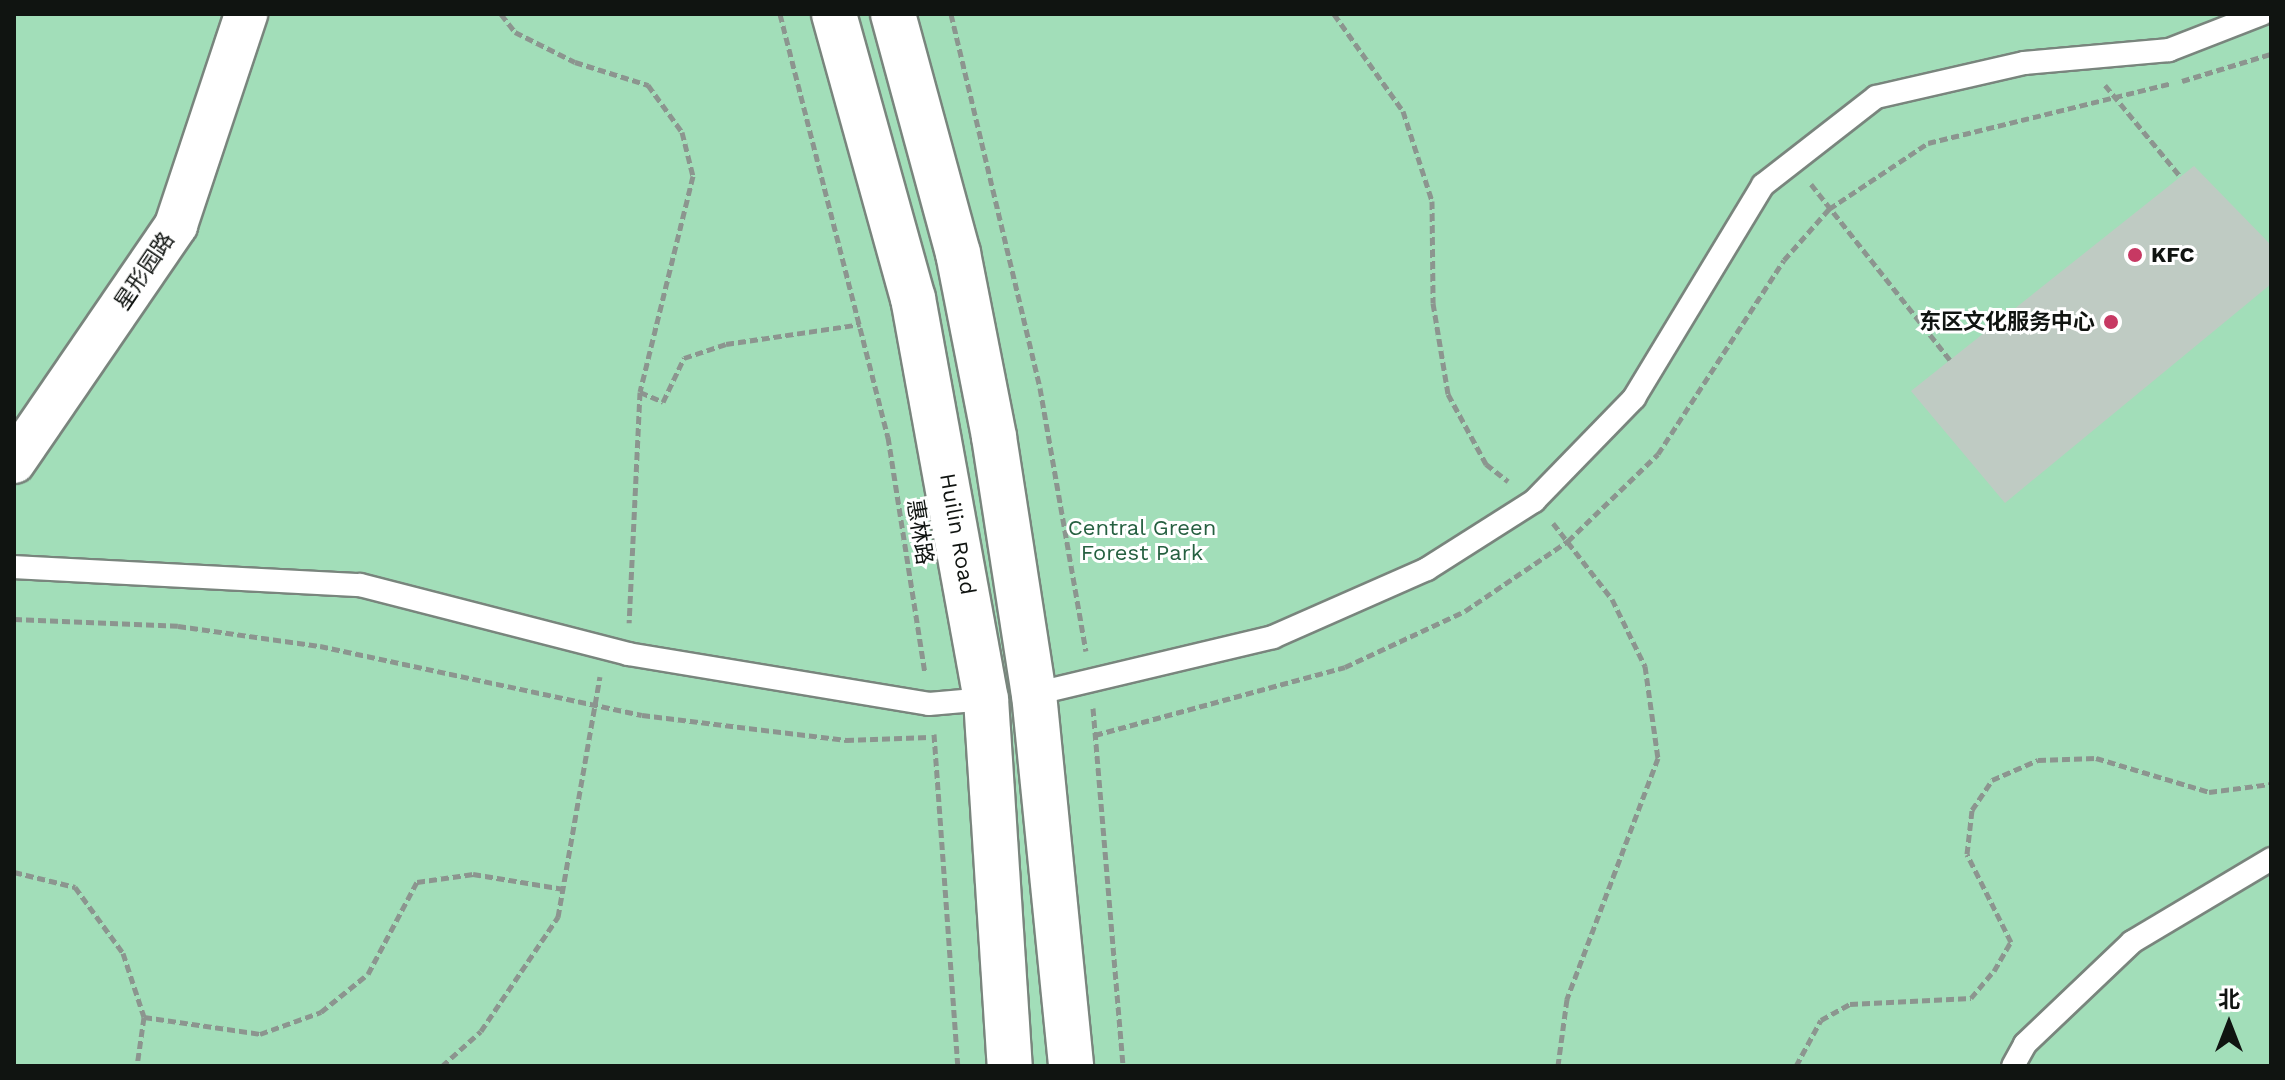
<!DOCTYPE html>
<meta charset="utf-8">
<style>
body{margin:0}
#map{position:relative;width:2285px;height:1080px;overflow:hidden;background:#dde9e1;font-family:"Work Sans","Noto Sans SC",sans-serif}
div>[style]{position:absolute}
.green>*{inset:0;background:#a2deb9;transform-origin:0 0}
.building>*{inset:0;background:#bfcbc3}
.path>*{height:5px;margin-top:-2.5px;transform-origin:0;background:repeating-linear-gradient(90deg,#8c958f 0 8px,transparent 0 12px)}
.roads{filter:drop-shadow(2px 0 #79857d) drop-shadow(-2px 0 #79857d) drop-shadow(0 2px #79857d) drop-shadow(0 -2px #79857d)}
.lane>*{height:22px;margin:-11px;padding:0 11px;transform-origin:11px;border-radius:11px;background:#fff}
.street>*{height:42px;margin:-21px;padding:0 21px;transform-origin:21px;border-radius:21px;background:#fff}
.secondary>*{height:44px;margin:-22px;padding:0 22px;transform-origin:22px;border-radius:22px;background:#fff}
.dots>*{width:22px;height:22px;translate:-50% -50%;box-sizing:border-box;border:4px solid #fff;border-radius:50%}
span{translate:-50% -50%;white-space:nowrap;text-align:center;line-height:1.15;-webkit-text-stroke:6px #fff;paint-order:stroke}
.poi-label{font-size:22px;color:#101411;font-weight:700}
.left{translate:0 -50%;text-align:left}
.right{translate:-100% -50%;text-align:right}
.street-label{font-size:22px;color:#101411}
.park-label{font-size:22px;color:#266041}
.frame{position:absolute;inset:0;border:16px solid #101411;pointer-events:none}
.north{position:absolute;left:2189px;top:984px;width:80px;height:80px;-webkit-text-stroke:6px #fff;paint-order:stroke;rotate:0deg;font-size:22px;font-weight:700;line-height:32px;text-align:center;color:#101411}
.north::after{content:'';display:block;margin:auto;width:28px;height:36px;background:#101411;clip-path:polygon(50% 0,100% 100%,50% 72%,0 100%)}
</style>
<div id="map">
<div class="green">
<i style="left:14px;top:14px;width:2257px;height:1052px"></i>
</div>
<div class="building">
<i style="clip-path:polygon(2194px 166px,2271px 245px,2271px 284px,2005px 503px,1911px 391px)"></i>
</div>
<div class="path">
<i style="left:501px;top:14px;width:23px;rotate:52deg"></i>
<i style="left:515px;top:32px;width:67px;rotate:26.6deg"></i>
<i style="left:575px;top:62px;width:77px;rotate:17.5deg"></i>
<i style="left:648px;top:85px;width:58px;rotate:54.1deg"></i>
<i style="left:682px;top:132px;width:45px;rotate:76deg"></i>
<i style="left:693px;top:176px;width:222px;rotate:103.8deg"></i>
<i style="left:640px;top:392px;width:231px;rotate:92.7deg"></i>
<i style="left:780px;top:14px;width:437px;rotate:75.7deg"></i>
<i style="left:888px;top:437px;width:238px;rotate:81.1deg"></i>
<i style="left:951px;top:14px;width:384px;rotate:76.6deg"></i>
<i style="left:1040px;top:388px;width:267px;rotate:80.1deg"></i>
<i style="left:1334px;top:14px;width:119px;rotate:54.6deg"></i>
<i style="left:1403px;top:111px;width:95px;rotate:72.1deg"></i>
<i style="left:1432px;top:201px;width:102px;rotate:89.4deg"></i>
<i style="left:1433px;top:303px;width:92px;rotate:80.6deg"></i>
<i style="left:1448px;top:394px;width:80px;rotate:61.5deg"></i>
<i style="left:1486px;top:464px;width:28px;rotate:38deg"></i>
<i style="left:2182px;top:81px;width:93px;rotate:-16.9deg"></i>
<i style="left:2105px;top:85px;width:118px;rotate:50.5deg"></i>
<i style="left:1811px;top:184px;width:224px;rotate:51.7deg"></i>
<i style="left:640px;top:392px;width:25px;rotate:23deg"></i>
<i style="left:663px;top:402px;width:49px;rotate:-64.5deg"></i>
<i style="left:684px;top:358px;width:44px;rotate:-18.4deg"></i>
<i style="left:726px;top:344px;width:136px;rotate:-8.4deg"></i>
<i style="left:1553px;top:523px;width:96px;rotate:52.2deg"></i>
<i style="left:1612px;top:599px;width:75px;rotate:63.8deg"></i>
<i style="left:1645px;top:666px;width:93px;rotate:82deg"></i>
<i style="left:1658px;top:758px;width:258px;rotate:110.7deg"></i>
<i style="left:1567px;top:999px;width:68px;rotate:97.7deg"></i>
<i style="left:14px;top:619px;width:164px;rotate:2.4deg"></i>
<i style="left:178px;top:626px;width:143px;rotate:8deg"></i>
<i style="left:320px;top:646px;width:329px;rotate:12.1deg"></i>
<i style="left:642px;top:715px;width:206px;rotate:7deg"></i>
<i style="left:846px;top:740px;width:83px;rotate:-2.1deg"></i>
<i style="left:1093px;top:708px;width:359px;rotate:85.2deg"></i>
<i style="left:934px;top:734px;width:333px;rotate:85.9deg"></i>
<i style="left:1095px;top:735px;width:259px;rotate:-15.2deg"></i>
<i style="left:1345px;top:667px;width:132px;rotate:-25deg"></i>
<i style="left:1465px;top:611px;width:125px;rotate:-34.2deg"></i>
<i style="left:1568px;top:541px;width:125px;rotate:-44deg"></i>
<i style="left:1658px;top:454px;width:231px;rotate:-57deg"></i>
<i style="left:1784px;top:260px;width:68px;rotate:-48.6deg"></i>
<i style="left:1829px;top:209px;width:119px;rotate:-33.7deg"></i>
<i style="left:1928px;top:143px;width:251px;rotate:-13.8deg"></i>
<i style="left:14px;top:872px;width:63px;rotate:13.8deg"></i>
<i style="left:75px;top:887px;width:82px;rotate:54deg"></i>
<i style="left:123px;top:953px;width:67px;rotate:71.8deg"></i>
<i style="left:144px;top:1017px;width:49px;rotate:98.1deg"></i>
<i style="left:144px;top:1017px;width:117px;rotate:8.3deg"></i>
<i style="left:260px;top:1034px;width:65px;rotate:-19.8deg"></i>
<i style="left:321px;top:1012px;width:60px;rotate:-39deg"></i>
<i style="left:368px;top:974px;width:104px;rotate:-62deg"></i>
<i style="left:417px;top:882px;width:57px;rotate:-8.1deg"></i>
<i style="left:473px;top:874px;width:92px;rotate:9.4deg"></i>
<i style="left:442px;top:1066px;width:52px;rotate:-41.9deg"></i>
<i style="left:481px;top:1031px;width:138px;rotate:-56deg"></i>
<i style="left:558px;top:917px;width:244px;rotate:-80.1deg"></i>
<i style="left:1796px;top:1066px;width:52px;rotate:-61.5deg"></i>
<i style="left:1821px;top:1020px;width:33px;rotate:-29deg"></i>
<i style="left:1850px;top:1004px;width:121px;rotate:-2.8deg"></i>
<i style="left:1971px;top:998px;width:35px;rotate:-50deg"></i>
<i style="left:1994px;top:971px;width:34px;rotate:-60deg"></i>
<i style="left:2011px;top:942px;width:98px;rotate:-116.6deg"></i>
<i style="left:1967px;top:854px;width:44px;rotate:-83.5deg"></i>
<i style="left:1972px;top:810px;width:36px;rotate:-56deg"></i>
<i style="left:1992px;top:780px;width:50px;rotate:-23.5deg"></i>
<i style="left:2038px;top:760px;width:58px;rotate:-2deg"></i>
<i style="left:2096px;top:758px;width:118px;rotate:16.7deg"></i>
<i style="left:2209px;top:792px;width:63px;rotate:-7.4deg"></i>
</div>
<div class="roads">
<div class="lane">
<i style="left:14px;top:567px;width:346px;rotate:3deg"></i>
<i style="left:360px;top:585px;width:277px;rotate:14.4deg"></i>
<i style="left:628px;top:654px;width:305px;rotate:9.4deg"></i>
<i style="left:929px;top:704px;width:57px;rotate:-5deg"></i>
<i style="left:1034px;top:694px;width:246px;rotate:-13.4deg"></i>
<i style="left:1273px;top:637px;width:168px;rotate:-23.8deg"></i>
<i style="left:1427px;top:569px;width:127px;rotate:-32.4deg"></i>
<i style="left:1534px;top:501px;width:144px;rotate:-45.8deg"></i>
<i style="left:1634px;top:398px;width:249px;rotate:-58.8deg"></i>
<i style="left:1763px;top:185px;width:143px;rotate:-37.9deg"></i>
<i style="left:1876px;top:97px;width:152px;rotate:-12.9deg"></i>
<i style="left:2024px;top:63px;width:146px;rotate:-5.1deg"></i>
<i style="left:2169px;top:50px;width:100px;rotate:-21.2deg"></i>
<i style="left:2013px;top:1066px;width:25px;rotate:-61deg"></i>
<i style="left:2025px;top:1044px;width:148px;rotate:-43.6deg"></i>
<i style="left:2132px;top:942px;width:162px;rotate:-30.8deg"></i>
</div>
<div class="street">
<i style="left:14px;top:462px;width:287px;rotate:-55.6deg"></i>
<i style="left:176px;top:225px;width:222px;rotate:-71.6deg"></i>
</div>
<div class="secondary">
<i style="left:834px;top:14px;width:295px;rotate:74.5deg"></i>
<i style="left:913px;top:298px;width:408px;rotate:79.7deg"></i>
<i style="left:986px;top:699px;width:368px;rotate:86.3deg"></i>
<i style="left:893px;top:14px;width:248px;rotate:74.8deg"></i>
<i style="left:958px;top:253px;width:187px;rotate:78.9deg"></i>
<i style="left:994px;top:437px;width:260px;rotate:81.2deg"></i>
<i style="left:1034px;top:694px;width:374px;rotate:84.3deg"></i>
</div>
</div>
<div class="dots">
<i style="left:2135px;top:255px;background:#c73963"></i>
<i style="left:2111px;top:322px;background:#c73963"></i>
</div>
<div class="poi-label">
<span class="left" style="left:2151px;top:255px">KFC</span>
<span class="right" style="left:2095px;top:322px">东区文化服务中心</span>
</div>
<div class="street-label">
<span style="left:144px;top:271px;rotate:-56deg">星形园路</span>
<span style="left:920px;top:532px;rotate:81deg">惠林路</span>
<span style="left:958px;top:534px;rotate:80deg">Huilin Road</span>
</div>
<div class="park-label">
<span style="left:1142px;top:540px">Central Green<br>Forest Park</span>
</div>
<div class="frame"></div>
<div class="north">北</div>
</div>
